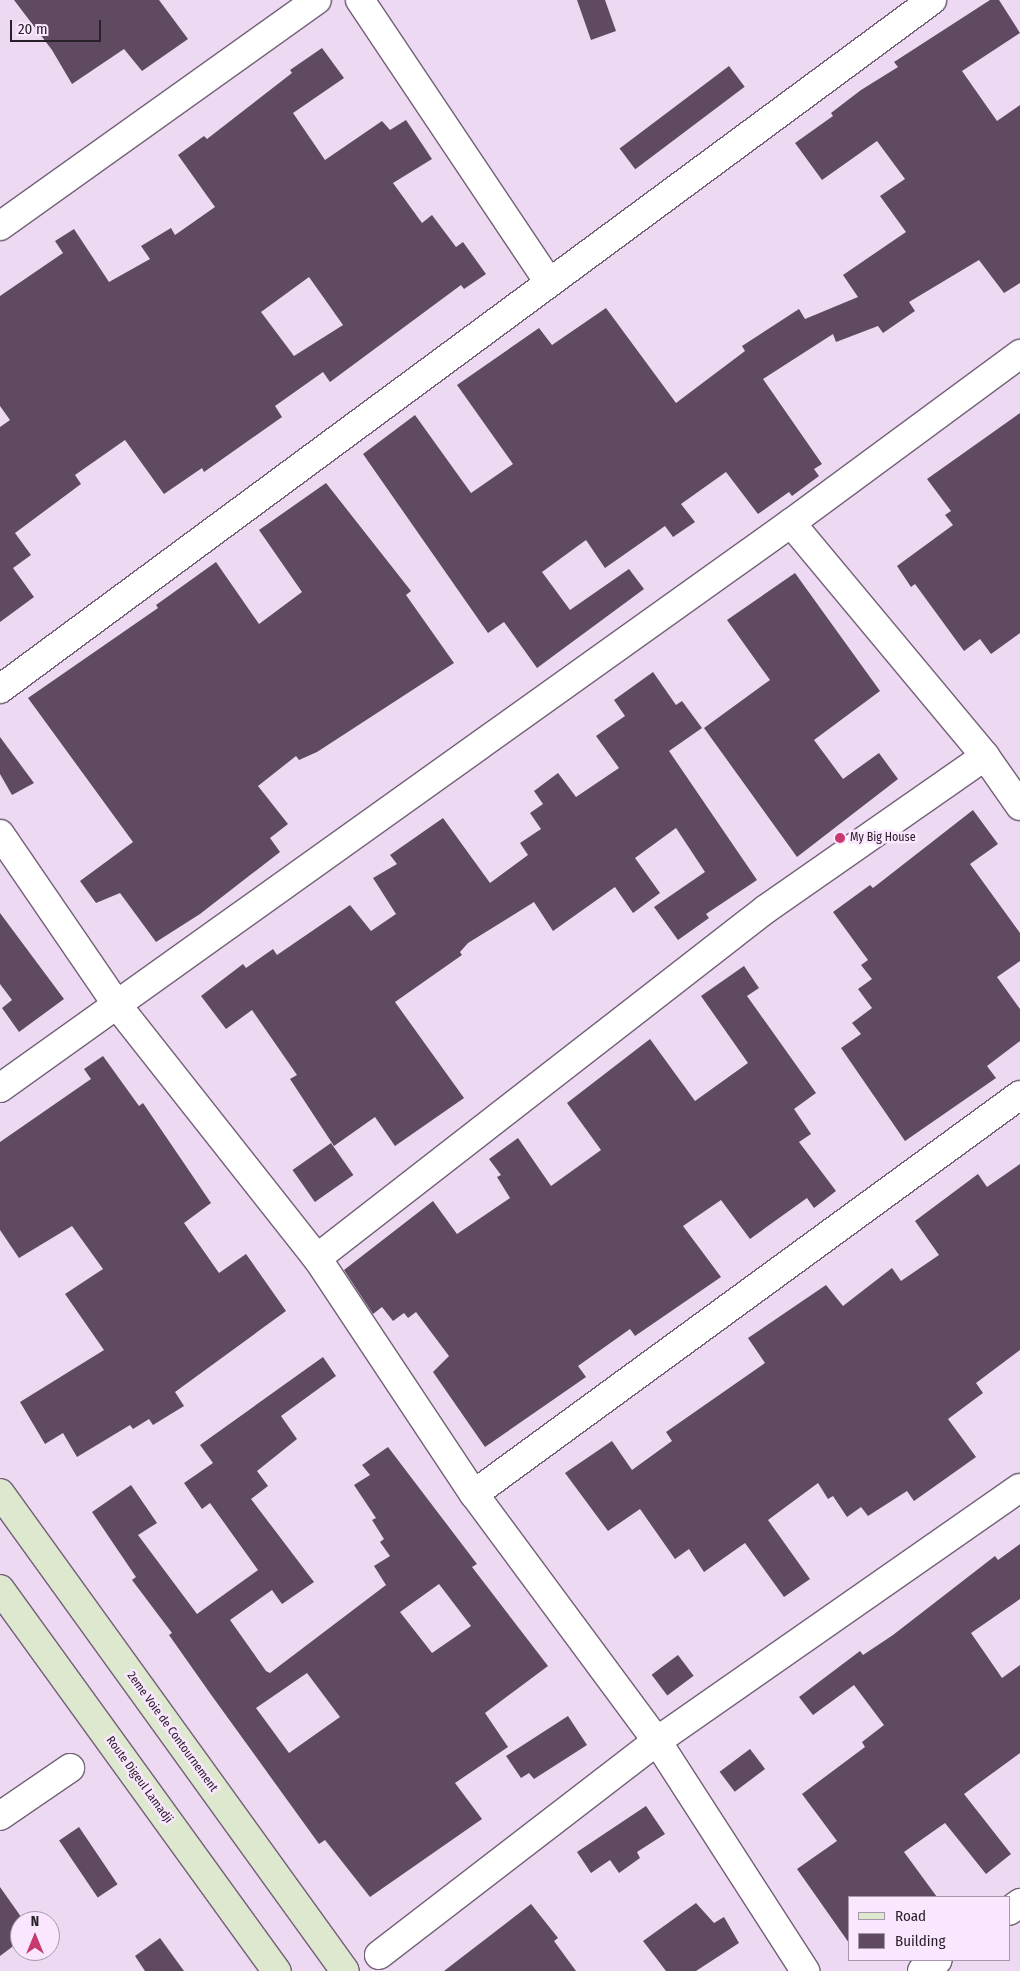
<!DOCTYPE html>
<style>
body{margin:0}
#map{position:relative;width:1020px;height:1971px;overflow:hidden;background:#edd9f2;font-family:"Fira Sans Condensed",sans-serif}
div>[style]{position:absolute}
.building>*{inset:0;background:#604a62;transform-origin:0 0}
.roads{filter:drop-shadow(1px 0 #726177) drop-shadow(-1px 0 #726177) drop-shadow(0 1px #726177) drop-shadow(0 -1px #726177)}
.street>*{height:28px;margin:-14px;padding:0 14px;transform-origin:14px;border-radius:14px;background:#fff}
.secondary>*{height:28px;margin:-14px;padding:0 14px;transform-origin:14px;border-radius:14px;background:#dde8cf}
.dots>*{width:14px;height:14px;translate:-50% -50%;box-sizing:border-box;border:2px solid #fae6ff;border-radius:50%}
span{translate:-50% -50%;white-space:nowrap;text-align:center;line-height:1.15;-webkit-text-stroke:5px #fae6ff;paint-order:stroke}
.poi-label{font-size:12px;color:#29212a}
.left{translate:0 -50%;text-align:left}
.street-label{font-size:12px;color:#29212a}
.legend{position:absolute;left:848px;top:1896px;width:162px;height:65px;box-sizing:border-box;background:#fae6ff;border:1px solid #a697aa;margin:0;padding:6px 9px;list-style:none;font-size:15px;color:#29212a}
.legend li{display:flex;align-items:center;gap:10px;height:25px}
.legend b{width:25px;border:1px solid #a697aa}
.north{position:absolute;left:10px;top:1911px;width:50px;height:50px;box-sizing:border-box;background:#fae6ff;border:1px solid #a697aa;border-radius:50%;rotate:0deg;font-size:14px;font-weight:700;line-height:20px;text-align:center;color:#29212a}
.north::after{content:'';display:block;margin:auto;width:18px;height:22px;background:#c63a6e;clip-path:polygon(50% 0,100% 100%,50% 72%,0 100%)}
.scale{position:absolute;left:10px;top:20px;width:91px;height:22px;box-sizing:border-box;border:2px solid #29212a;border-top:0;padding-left:6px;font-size:15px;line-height:18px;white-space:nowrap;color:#29212a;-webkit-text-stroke:4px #fae6ff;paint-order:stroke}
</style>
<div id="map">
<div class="building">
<i style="clip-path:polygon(14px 0,159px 0,188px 39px,142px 71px,124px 49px,72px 84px,52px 50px)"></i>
<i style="clip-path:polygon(577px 0,605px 0,616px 31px,591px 40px)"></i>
<i style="clip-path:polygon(990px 0,999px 0,1020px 33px,962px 71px,997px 121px,1020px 105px,1020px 283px,1004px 293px,979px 260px,909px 302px,915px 311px,883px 333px,878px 326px,836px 342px,833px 334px,763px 379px,822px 464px,814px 469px,819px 476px,792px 496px,789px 492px,758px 514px,726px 472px,681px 504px,695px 522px,673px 537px,665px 526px,605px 568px,586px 540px,542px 572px,570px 610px,629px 569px,644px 589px,537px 668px,504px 622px,488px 633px,363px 454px,415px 415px,471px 493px,513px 464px,457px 385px,539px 328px,552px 345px,606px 308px,676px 403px,745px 351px,742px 346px,799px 309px,805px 319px,858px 297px,843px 275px,906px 232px,880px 196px,905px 179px,877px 141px,822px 180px,795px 143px,833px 116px,831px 113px,861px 90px,898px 67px,894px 62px)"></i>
<i style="clip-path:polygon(evenodd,322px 48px,344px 78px,293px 113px,325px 160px,382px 121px,390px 130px,406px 120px,432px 159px,393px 183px,422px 223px,432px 215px,456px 247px,463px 242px,486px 274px,464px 289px,461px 285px,330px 382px,323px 372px,275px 406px,282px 417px,204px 472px,202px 468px,164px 494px,125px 440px,75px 475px,81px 484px,15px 533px,31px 555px,13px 568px,34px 597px,0 622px,0 427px,10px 420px,0 406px,0 296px,63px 253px,55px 241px,74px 229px,109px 282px,150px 259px,141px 246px,171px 228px,175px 235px,215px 207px,178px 155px,204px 136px,207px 139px,292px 73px,290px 70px,322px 48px,309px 277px,343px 325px,294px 356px,261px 312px,309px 277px)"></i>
<i style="left:729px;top:66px;width:26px;height:137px;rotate:53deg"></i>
<i style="clip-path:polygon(1020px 413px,1020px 633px,991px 654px,980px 639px,964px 651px,915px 584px,911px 587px,897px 566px,953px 525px,945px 515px,951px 511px,927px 479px)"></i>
<i style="clip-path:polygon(326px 483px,411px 591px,406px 595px,454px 663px,317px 752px,299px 760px,296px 756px,258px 786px,288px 824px,270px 838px,280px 852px,200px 914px,156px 942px,120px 893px,96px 903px,80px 881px,133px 842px,28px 698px,158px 608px,156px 605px,216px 562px,259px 624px,302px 592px,259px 530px)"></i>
<i style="clip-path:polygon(795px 573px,880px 691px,814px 740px,843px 779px,879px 753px,898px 779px,797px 857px,704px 728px,770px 680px,727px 620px)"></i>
<i style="clip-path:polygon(653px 672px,676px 705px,682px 701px,702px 728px,669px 751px,757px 880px,706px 914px,709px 918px,678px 940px,654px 907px,705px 872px,676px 828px,635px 858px,660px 893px,633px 913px,615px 887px,553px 931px,534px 902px,468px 943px,460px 952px,462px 955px,395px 1002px,464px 1098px,395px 1146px,375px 1117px,334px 1146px,290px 1079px,297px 1075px,252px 1010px,226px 1029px,201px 996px,243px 964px,246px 968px,273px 949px,277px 955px,350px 905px,371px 931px,396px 914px,373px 878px,397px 864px,390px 855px,443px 818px,490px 883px,528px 855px,520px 843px,541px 829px,530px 813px,543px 804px,534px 791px,558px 773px,576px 797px,619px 768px,596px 736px,625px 716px,614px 700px)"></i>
<i style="clip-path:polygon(0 737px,34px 783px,12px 795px,0 774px)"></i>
<i style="clip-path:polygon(973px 810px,998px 844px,970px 864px,1020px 933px,1020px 961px,997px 977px,1020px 1009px,1020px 1041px,987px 1066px,996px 1078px,905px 1141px,841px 1048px,861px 1034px,852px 1023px,872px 1008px,858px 989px,872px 979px,861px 965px,868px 960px,833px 912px,870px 885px,873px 888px)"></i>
<i style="clip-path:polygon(0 913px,64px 999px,19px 1032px,2px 1008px,12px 1000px,0 984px)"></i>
<i style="clip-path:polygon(744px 966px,759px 988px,747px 996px,816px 1093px,794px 1109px,811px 1134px,799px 1142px,836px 1191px,814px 1208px,807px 1198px,750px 1239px,721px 1200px,683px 1226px,721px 1277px,635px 1336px,630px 1329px,578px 1366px,586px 1377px,485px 1447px,433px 1372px,449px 1356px,416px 1312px,408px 1318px,404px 1313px,393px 1321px,382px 1307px,373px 1314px,344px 1270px,433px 1201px,457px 1234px,510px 1198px,497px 1177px,501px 1175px,489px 1159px,518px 1138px,551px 1186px,601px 1150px,567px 1103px,650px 1039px,695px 1101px,748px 1063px,701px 996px)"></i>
<i style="clip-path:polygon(103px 1056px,139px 1106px,143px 1103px,211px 1203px,184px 1223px,219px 1273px,246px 1254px,286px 1311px,175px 1392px,184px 1406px,153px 1425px,149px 1419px,133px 1429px,130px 1425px,77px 1457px,63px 1433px,45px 1444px,20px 1402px,104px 1350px,65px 1294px,103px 1269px,72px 1226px,19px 1258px,0 1230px,0 1142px,91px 1079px,84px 1069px)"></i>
<i style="left:331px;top:1143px;width:39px;height:47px;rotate:55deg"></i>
<i style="clip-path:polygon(1020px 1164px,1020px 1350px,976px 1383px,983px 1393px,948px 1419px,976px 1457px,914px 1501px,907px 1491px,868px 1516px,861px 1507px,847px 1517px,833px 1496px,828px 1499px,818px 1483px,768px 1520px,810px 1579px,784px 1597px,745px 1543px,704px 1572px,689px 1549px,675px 1559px,640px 1509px,608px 1531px,565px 1473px,612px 1441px,632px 1470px,672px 1441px,666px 1432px,765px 1363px,748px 1338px,826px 1285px,843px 1306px,892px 1268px,901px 1281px,939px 1255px,915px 1221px,978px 1174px,987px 1187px)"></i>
<i style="clip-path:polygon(evenodd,323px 1357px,336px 1376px,281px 1416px,297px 1439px,257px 1471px,268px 1486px,251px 1499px,314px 1582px,282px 1604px,272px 1590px,230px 1620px,266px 1671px,270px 1673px,386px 1585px,374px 1566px,390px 1556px,380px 1542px,384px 1539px,372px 1520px,376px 1518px,354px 1485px,370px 1475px,362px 1465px,388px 1447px,477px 1564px,472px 1567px,548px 1666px,485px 1713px,508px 1747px,455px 1783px,482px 1819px,370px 1897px,325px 1840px,319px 1844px,212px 1696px,169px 1635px,172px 1633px,132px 1580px,136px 1577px,92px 1512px,131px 1485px,157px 1523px,138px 1535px,197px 1614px,258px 1570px,210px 1503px,202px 1509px,184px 1483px,213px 1463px,200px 1445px,323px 1357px,439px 1584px,471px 1626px,432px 1653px,400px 1612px,439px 1584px,323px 1357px,307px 1673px,340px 1717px,289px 1753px,256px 1708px,307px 1673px)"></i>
<i style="clip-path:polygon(1020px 1544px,1020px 1599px,971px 1633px,1002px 1678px,1020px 1665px,1020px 1753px,964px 1794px,1011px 1854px,986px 1874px,945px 1823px,904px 1852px,937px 1897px,849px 1897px,849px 1943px,797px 1869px,837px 1841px,802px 1794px,865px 1747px,862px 1742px,884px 1725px,854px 1685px,813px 1715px,799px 1697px,860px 1651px,863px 1655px,893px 1635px,995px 1556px,998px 1560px)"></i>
<i style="left:678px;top:1655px;width:26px;height:33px;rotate:53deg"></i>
<i style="clip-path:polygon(568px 1716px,587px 1745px,534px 1779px,529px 1773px,521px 1778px,506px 1756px)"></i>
<i style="left:750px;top:1749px;width:25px;height:38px;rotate:53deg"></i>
<i style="clip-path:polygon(646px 1806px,665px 1834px,637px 1852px,640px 1858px,619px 1873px,610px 1860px,591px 1873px,577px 1852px)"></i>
<i style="left:79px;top:1827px;width:69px;height:24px;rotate:56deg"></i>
<i style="clip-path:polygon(0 1887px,24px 1921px,20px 1921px,20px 1941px,0 1956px)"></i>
<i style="clip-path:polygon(696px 1903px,714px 1923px,724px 1917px,739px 1943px,696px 1971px,666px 1971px,643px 1941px)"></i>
<i style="clip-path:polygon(531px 1904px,558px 1938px,554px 1941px,576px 1971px,444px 1971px)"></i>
<i style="clip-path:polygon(160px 1938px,184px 1971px,145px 1971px,135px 1956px)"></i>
</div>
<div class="roads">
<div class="street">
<i style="left:360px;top:0;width:339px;rotate:56.2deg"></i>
<i style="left:0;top:226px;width:389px;rotate:-35.5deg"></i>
<i style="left:791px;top:523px;width:303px;rotate:50.2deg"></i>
<i style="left:985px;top:756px;width:61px;rotate:55deg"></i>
<i style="left:0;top:689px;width:1159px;rotate:-36.47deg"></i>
<i style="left:0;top:834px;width:207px;rotate:55.6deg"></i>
<i style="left:117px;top:1005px;width:323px;rotate:51.7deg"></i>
<i style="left:317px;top:1258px;width:283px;rotate:56.4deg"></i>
<i style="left:474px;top:1494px;width:307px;rotate:53.5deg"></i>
<i style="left:657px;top:1741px;width:274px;rotate:57.2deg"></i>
<i style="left:0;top:1088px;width:972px;rotate:-35.54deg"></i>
<i style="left:791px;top:523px;width:285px;rotate:-36.4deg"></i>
<i style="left:317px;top:1258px;width:569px;rotate:-37.86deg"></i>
<i style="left:766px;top:909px;width:267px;rotate:-34.9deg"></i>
<i style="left:474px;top:1494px;width:676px;rotate:-36.16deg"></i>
<i style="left:0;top:1816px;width:85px;rotate:-34.4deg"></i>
<i style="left:1009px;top:1911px;width:14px;rotate:-36deg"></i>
<i style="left:379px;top:1955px;width:351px;rotate:-37.6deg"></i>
<i style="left:657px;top:1741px;width:442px;rotate:-34.9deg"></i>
<i style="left:922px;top:1971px;width:19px;rotate:-35deg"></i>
</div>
<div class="secondary">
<i style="left:0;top:1493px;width:589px;rotate:54.18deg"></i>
<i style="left:0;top:1589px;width:472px;rotate:54.1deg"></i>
</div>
</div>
<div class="dots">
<i style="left:840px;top:838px;background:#c63a6e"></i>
</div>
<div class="poi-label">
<span class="left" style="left:850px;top:838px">My Big House</span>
</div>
<div class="street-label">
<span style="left:172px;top:1732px;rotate:54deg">2eme Voie de Contournement</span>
<span style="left:139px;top:1780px;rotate:54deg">Route Digeul Lamadji</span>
</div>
<ul class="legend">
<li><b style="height:6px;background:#dde8cf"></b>Road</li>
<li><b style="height:14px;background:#604a62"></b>Building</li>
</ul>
<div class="north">N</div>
<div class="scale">20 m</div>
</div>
